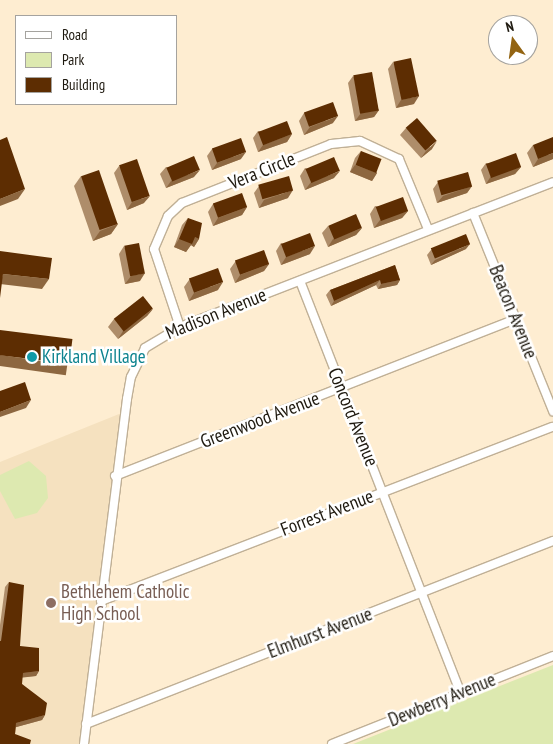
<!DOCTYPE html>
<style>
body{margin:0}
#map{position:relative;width:553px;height:744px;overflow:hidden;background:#feedd1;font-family:"PT Sans Narrow",sans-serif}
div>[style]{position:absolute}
.built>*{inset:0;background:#f5e1bf}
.green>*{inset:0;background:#dde9b0}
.roads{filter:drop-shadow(1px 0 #c0b096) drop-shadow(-1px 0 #c0b096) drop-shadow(0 1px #c0b096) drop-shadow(0 -1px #c0b096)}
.minor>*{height:8px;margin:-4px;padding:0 4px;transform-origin:4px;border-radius:4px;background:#fff}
.wall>*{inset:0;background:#ae8d6a}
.shaded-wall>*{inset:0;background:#8d6740;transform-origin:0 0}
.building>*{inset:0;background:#5d2d02;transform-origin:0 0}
.dots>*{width:14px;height:14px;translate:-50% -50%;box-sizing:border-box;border:2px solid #fff;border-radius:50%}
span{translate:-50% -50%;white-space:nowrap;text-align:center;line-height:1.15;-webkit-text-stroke:5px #fff;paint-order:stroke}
.street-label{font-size:19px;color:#1e190f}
.culture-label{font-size:19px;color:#0d838f}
.left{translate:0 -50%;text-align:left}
.education-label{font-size:19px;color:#785e54}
.legend{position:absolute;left:15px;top:15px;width:162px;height:90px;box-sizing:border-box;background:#fff;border:1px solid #a5a39f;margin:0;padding:6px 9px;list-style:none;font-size:15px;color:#1e190f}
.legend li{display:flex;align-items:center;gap:10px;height:25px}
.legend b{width:25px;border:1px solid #a5a39f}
.north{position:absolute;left:488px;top:15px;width:50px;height:50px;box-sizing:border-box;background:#fff;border:1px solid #a5a39f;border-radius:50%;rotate:346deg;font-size:14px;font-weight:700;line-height:20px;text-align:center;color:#1e190f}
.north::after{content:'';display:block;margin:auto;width:18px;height:22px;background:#936412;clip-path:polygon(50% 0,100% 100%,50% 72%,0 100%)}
</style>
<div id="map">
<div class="built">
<i style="clip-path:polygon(124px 412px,86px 744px,0 744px,0 462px)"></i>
</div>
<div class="green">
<i style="clip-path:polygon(29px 461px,46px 476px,48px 498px,37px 513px,15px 519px,0 491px,0 475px)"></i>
<i style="clip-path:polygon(553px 665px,553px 744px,353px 744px)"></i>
</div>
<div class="roads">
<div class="minor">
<i style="left:473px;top:213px;width:214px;rotate:68deg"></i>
<i style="left:300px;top:281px;width:442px;rotate:68.7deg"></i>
<i style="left:180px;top:327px;width:82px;rotate:-108.4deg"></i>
<i style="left:154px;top:249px;width:36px;rotate:-67deg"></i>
<i style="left:168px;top:216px;width:19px;rotate:-43deg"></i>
<i style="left:182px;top:203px;width:160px;rotate:-21.6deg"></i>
<i style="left:331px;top:144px;width:29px;rotate:-6deg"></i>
<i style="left:360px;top:141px;width:43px;rotate:24.8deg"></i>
<i style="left:399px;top:159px;width:76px;rotate:67.5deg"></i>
<i style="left:115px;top:476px;width:430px;rotate:-21.4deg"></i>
<i style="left:101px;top:601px;width:484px;rotate:-21.1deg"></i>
<i style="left:86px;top:724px;width:502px;rotate:-21.4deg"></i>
<i style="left:84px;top:744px;width:348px;rotate:-82.9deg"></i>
<i style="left:127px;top:399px;width:22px;rotate:-80deg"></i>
<i style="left:131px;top:377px;width:32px;rotate:-64deg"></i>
<i style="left:145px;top:348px;width:41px;rotate:-31deg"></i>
<i style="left:180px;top:327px;width:400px;rotate:-21.2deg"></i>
<i style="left:332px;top:744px;width:238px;rotate:-21.7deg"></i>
</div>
</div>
<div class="wall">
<i style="clip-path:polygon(393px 62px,414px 104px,396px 108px,388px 69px)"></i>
<i style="clip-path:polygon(353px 76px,379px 110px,374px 117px,355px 121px,348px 83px)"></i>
<i style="clip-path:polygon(304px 113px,333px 123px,304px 135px,299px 121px)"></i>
<i style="clip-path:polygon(406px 128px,432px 149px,421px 158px,400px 135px)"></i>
<i style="clip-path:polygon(258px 131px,292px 134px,287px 142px,258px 152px,253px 138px)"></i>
<i style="clip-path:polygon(533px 145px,553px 159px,533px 167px,527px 153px)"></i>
<i style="clip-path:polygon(212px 149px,241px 159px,212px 170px,207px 156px)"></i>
<i style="clip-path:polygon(361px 151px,377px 173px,372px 181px,350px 172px,355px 158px)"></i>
<i style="clip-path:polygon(486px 163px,521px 167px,515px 174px,486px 184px,481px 170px)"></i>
<i style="clip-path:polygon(119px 166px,144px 203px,127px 210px,114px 173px)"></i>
<i style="clip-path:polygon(166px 167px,194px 177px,166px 188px,160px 174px)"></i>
<i style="clip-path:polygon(305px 168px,334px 178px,305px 190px,300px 176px)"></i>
<i style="clip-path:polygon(81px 176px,118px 224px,111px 234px,93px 241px,74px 186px)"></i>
<i style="clip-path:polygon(438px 182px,472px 186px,467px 193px,437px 203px,433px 189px)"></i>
<i style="clip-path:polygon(259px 186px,288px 198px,259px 208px,254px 193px)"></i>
<i style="clip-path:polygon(213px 204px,247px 207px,242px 215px,213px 226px,208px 212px)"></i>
<i style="clip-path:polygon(375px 206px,408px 211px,402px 218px,374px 228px,370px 214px)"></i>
<i style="clip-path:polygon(188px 218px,199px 239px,194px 247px,191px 245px,186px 252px,174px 247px,182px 225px)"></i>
<i style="clip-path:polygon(328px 226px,362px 228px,356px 235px,328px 247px,322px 233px)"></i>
<i style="clip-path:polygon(281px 243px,310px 254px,281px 265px,276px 251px)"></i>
<i style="clip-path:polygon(124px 246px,140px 281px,125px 284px,119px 254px)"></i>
<i style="clip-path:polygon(466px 249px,431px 265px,427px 255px,431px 250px)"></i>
<i style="clip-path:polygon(235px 262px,269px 264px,264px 271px,235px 283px,230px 269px)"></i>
<i style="clip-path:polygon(395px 265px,400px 280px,397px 285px,378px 289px,376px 285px,331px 306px,326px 295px,330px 290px)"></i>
<i style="clip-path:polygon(189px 280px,218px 290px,189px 301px,184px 287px)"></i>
<i style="clip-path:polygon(153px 309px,147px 316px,118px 339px,108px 327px,114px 319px)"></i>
<i style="clip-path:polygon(9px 582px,20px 646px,39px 671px,36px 676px,22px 677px,22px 684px,45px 715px,42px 720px,16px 727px,15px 734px,0 744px,0 625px,5px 587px)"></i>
</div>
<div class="shaded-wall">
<i style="clip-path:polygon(419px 96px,414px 104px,396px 108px,401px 100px)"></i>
<i style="clip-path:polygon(379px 110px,374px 117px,355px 121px,361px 113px)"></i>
<i style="clip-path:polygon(338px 116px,333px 123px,304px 135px,310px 127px)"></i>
<i style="clip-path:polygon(292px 134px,287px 142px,258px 152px,263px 145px)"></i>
<i style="clip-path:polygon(437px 141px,432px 149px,421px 158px,426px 151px)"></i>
<i style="clip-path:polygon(246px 152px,241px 159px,212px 170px,217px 163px)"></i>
<i style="clip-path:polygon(553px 153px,553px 159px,533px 167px,538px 159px)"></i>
<i style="clip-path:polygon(355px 165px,377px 173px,372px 181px,350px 172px)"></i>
<i style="clip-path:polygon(521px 167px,515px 174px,486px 184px,491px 176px)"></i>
<i style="clip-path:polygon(200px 170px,194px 177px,166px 188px,171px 181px)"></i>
<i style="clip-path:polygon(340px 171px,334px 178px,305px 190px,311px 182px)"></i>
<i style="clip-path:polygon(472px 186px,467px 193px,437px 203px,443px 196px)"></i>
<i style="clip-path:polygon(25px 189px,18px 199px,0 206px,0 199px)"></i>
<i style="clip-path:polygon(293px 190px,288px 198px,259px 208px,264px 200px)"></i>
<i style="clip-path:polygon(150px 196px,144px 203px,127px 210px,132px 202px)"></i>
<i style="clip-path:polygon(247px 207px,242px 215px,213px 226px,218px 218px)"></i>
<i style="clip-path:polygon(408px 211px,402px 218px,374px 228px,380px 220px)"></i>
<i style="clip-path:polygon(118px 224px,111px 234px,93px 241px,100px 231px)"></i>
<i style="clip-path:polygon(362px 228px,356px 235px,328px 247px,333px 239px)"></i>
<i style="clip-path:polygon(195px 237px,199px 239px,194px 247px,191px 245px,186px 252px,174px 247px,179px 239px)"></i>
<i style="clip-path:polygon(470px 244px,466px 249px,431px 265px,435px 260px)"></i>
<i style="clip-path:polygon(315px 246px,310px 254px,281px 265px,286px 257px)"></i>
<i style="clip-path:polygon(269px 264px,264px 271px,235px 283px,240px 275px)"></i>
<i style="clip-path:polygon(145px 273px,140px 281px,125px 284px,131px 276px)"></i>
<i style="clip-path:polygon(3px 274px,49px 279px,42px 289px,0 284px)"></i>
<i style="clip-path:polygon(380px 280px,376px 285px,331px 306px,334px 301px)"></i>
<i style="clip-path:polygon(400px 280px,397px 285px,378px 289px,381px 284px)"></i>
<i style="clip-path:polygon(223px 282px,218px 290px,189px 301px,194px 293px)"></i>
<i style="clip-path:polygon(153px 309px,147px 316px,118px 339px,123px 331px)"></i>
<i style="left:0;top:355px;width:68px;height:11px;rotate:8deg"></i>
<i style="clip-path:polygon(31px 400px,26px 408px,0 417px,0 412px)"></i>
<i style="clip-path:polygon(39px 671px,36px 676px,19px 678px,23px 673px)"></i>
<i style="clip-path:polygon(45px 715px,42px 720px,13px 728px,16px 723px)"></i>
</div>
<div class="building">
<i style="left:411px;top:58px;width:39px;height:18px;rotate:78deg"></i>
<i style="left:372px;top:72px;width:39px;height:19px;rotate:80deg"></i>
<i style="left:333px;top:102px;width:15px;height:31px;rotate:70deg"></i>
<i style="left:417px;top:118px;width:30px;height:15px;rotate:49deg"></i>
<i style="left:287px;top:121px;width:14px;height:31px;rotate:69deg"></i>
<i style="clip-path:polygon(7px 137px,25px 189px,0 199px,0 140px)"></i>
<i style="clip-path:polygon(553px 137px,553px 153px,538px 159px,533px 145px)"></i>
<i style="left:241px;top:138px;width:15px;height:31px;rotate:70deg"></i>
<i style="left:361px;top:151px;width:22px;height:15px;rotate:21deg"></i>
<i style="left:516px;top:153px;width:15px;height:32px;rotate:70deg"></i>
<i style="left:194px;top:156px;width:15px;height:30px;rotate:67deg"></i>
<i style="left:334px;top:157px;width:15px;height:31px;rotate:67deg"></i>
<i style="left:137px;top:159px;width:39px;height:19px;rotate:71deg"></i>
<i style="left:99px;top:170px;width:57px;height:19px;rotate:71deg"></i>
<i style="left:468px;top:172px;width:15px;height:32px;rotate:74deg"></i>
<i style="left:289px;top:176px;width:15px;height:32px;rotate:74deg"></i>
<i style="left:242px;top:193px;width:15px;height:31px;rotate:70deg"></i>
<i style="left:403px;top:197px;width:15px;height:29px;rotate:70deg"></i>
<i style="left:356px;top:214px;width:15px;height:30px;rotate:67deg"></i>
<i style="clip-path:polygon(188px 218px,202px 223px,199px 239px,195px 237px,192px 244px,179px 239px)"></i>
<i style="left:310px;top:233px;width:14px;height:31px;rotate:69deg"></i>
<i style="left:466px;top:234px;width:11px;height:38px;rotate:68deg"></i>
<i style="left:139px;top:243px;width:31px;height:15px;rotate:79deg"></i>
<i style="left:264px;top:250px;width:15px;height:31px;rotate:70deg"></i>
<i style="clip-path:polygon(0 251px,52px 258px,49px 279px,3px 274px,0 298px)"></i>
<i style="clip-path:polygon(395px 265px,400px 280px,381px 284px,380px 280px,334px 301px,330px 290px)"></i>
<i style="left:218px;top:268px;width:15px;height:31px;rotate:70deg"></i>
<i style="left:143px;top:296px;width:16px;height:37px;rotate:52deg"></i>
<i style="left:0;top:330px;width:73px;height:25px;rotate:7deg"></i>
<i style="clip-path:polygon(25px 382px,31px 400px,0 412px,0 391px)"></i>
<i style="clip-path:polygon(9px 582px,24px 585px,20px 646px,39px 648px,39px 671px,23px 673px,22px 684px,47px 703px,45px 715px,16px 723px,15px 734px,31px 740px,30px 744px,0 744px,0 641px,1px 641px)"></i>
</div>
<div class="dots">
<i style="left:32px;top:357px;background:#0f9aa8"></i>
<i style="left:51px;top:603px;background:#8d6e63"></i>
</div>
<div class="street-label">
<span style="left:262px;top:171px;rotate:-22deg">Vera Circle</span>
<span style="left:513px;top:312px;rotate:68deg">Beacon Avenue</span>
<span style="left:216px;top:314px;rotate:-22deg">Madison Avenue</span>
<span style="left:353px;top:417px;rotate:68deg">Concord Avenue</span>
<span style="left:260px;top:420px;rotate:-21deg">Greenwood Avenue</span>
<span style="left:327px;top:513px;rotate:-21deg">Forrest Avenue</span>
<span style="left:320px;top:633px;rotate:-21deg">Elmhurst Avenue</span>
<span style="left:442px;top:700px;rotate:-22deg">Dewberry Avenue</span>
</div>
<div class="culture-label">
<span class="left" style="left:42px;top:357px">Kirkland Village</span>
</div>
<div class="education-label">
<span class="left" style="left:61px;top:603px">Bethlehem Catholic<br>High School</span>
</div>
<ul class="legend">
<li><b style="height:6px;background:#fff"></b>Road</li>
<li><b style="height:14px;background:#dde9b0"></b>Park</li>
<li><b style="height:14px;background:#5d2d02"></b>Building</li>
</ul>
<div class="north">N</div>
</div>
